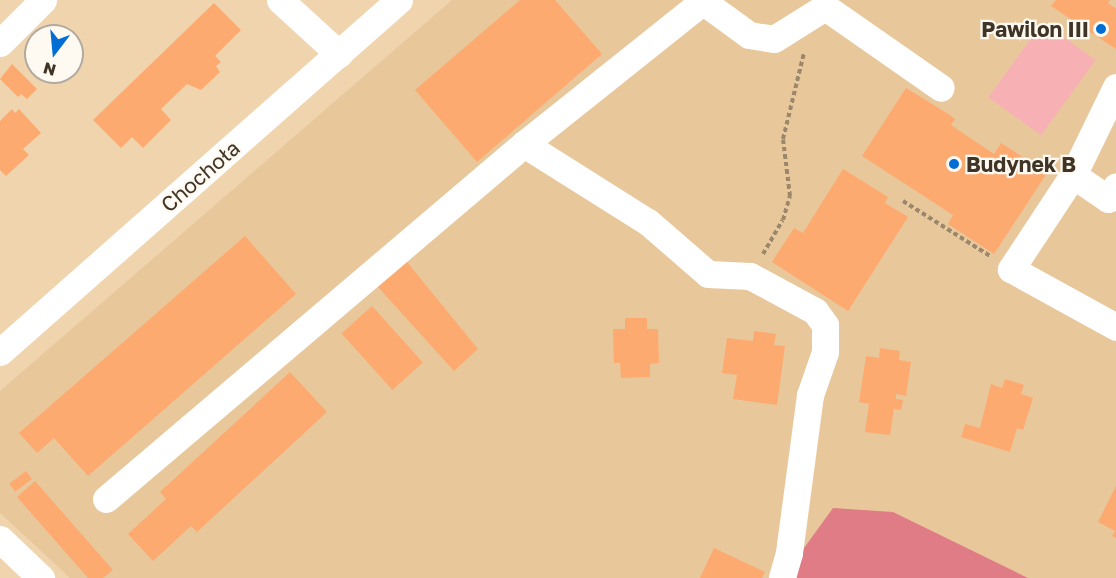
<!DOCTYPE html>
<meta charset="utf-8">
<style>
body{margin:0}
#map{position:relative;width:1116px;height:578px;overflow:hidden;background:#f0d4ae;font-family:"Golos Text",sans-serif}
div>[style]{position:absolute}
.built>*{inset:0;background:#e8c79b}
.green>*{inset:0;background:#f7b1b5;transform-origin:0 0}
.forest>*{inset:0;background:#df7c85}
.building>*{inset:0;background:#fdaa70;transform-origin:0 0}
.path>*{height:4px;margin-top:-2px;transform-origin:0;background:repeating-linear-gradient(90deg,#9b876c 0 4.5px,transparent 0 7.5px)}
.minor>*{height:27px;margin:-13.5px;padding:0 13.5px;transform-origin:13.5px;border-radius:13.5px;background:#fff}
.dots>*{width:16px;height:16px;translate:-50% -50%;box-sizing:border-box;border:3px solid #fef9f1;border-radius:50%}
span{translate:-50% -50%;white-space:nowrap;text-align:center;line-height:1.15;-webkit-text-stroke:4.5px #fef9f1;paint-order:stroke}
.poi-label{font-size:21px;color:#3f3425;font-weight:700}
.right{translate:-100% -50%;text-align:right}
.left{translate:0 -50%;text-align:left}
.street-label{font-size:21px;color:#3f3425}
.north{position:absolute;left:24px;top:24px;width:60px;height:60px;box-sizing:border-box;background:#fef9f1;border:2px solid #b2aa9f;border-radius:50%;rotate:196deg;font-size:16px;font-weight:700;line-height:24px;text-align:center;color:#3f3425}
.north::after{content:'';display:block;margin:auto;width:21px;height:27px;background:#006ed5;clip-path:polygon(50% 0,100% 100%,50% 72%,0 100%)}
</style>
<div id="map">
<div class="built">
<i style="clip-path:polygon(452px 0,1116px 0,1116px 578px,70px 578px,0 513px,0 391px)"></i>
</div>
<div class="green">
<i style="left:1043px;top:22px;width:65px;height:93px;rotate:36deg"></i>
</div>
<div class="forest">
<i style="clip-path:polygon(833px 508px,893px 512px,1028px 578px,793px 578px,799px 555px)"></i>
</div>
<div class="building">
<i style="clip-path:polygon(520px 0,555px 0,602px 54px,477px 162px,415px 90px)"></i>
<i style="clip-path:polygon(1056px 0,1110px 0,1108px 3px,1116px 9px,1116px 49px,1051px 6px)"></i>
<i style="clip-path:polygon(214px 3px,241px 30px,215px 56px,221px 62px,216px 66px,220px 72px,201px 90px,187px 84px,161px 109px,171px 120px,143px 148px,132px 137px,121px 148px,93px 120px)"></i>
<i style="clip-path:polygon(12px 64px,37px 89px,27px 99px,21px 94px,18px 97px,0 79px)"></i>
<i style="clip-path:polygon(906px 88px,950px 115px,955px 119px,951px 125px,994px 154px,1001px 143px,1047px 173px,994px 254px,948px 224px,953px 215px,862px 156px)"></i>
<i style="clip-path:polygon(12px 109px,15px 113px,19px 109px,41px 133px,23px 149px,29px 155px,6px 176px,0 170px,0 121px)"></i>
<i style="clip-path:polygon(843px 169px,888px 197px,885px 203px,908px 217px,848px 311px,772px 262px,794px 228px,803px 233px)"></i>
<i style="clip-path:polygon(245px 236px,296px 294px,88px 476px,54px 438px,37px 453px,19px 433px)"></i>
<i style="clip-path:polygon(407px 262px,478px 349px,454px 371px,378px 287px)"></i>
<i style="left:372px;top:306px;width:76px;height:41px;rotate:48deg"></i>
<i style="clip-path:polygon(625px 318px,647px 318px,647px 329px,658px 329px,659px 363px,650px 364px,650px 377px,621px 378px,620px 363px,614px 363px,613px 329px,625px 329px)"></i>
<i style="clip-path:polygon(754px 331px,776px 334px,774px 345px,785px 346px,777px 405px,733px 399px,737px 375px,722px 373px,727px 338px,753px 341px)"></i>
<i style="clip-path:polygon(880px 348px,900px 351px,899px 360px,911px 362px,906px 396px,896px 394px,896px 399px,903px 400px,901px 410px,894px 409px,890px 435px,865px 432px,869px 404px,859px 402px,866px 356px,879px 358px)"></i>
<i style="clip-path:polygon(290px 372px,327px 412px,197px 532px,191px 526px,153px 561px,128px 534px,166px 499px,160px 492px)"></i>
<i style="clip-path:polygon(1005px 379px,1024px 385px,1021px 394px,1033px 398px,1023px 430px,1017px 428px,1010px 452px,961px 437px,965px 424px,980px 428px,991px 384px,1002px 388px)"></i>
<i style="left:26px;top:471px;width:10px;height:21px;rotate:53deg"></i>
<i style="clip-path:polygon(35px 481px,113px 570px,103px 578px,88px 578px,17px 497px)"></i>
<i style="clip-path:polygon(1116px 486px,1116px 538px,1112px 536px,1115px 531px,1098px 522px)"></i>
<i style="clip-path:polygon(714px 548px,765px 572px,762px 578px,700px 578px)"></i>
</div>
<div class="path">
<i style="left:903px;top:201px;width:103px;rotate:32.3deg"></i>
<i style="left:763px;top:254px;width:39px;rotate:-60deg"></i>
<i style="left:783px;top:220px;width:25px;rotate:-74deg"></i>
<i style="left:790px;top:196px;width:57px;rotate:-97deg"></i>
<i style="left:783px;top:139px;width:89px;rotate:-76.3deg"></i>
</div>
<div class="minor">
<i style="left:280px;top:0;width:80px;rotate:42.5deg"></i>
<i style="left:701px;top:0;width:59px;rotate:36.1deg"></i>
<i style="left:749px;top:35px;width:25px;rotate:9deg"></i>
<i style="left:774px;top:39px;width:60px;rotate:-32.1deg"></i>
<i style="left:825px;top:7px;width:141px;rotate:34.9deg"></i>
<i style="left:0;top:43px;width:61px;rotate:-45deg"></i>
<i style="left:1116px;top:87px;width:98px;rotate:116deg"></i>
<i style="left:1073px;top:175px;width:113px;rotate:123.4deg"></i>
<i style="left:1011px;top:269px;width:120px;rotate:28.9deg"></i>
<i style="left:524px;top:144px;width:146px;rotate:32.2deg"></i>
<i style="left:648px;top:222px;width:79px;rotate:40.9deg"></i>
<i style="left:708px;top:274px;width:42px;rotate:2.7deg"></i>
<i style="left:750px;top:276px;width:74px;rotate:28.3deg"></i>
<i style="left:815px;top:311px;width:17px;rotate:54deg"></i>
<i style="left:825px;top:325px;width:27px;rotate:90deg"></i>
<i style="left:825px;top:352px;width:46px;rotate:109.2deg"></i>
<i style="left:810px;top:395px;width:159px;rotate:97.6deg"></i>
<i style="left:789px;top:553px;width:26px;rotate:106deg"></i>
<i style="left:1073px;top:175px;width:42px;rotate:34.4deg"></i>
<i style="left:1108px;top:199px;width:15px;rotate:-58deg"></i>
<i style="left:0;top:352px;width:532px;rotate:-41.42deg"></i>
<i style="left:106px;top:499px;width:548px;rotate:-40.34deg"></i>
<i style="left:524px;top:144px;width:229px;rotate:-38.6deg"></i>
<i style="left:0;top:539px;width:57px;rotate:43.6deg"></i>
</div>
<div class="dots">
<i style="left:1101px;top:29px;background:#006ed5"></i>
<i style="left:954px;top:164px;background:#006ed5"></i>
</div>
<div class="poi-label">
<span class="right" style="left:1089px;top:29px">Pawilon III</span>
<span class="left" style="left:966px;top:164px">Budynek B</span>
</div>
<div class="street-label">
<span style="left:200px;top:176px;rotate:-41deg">Chochoła</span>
</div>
<div class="north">N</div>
</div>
